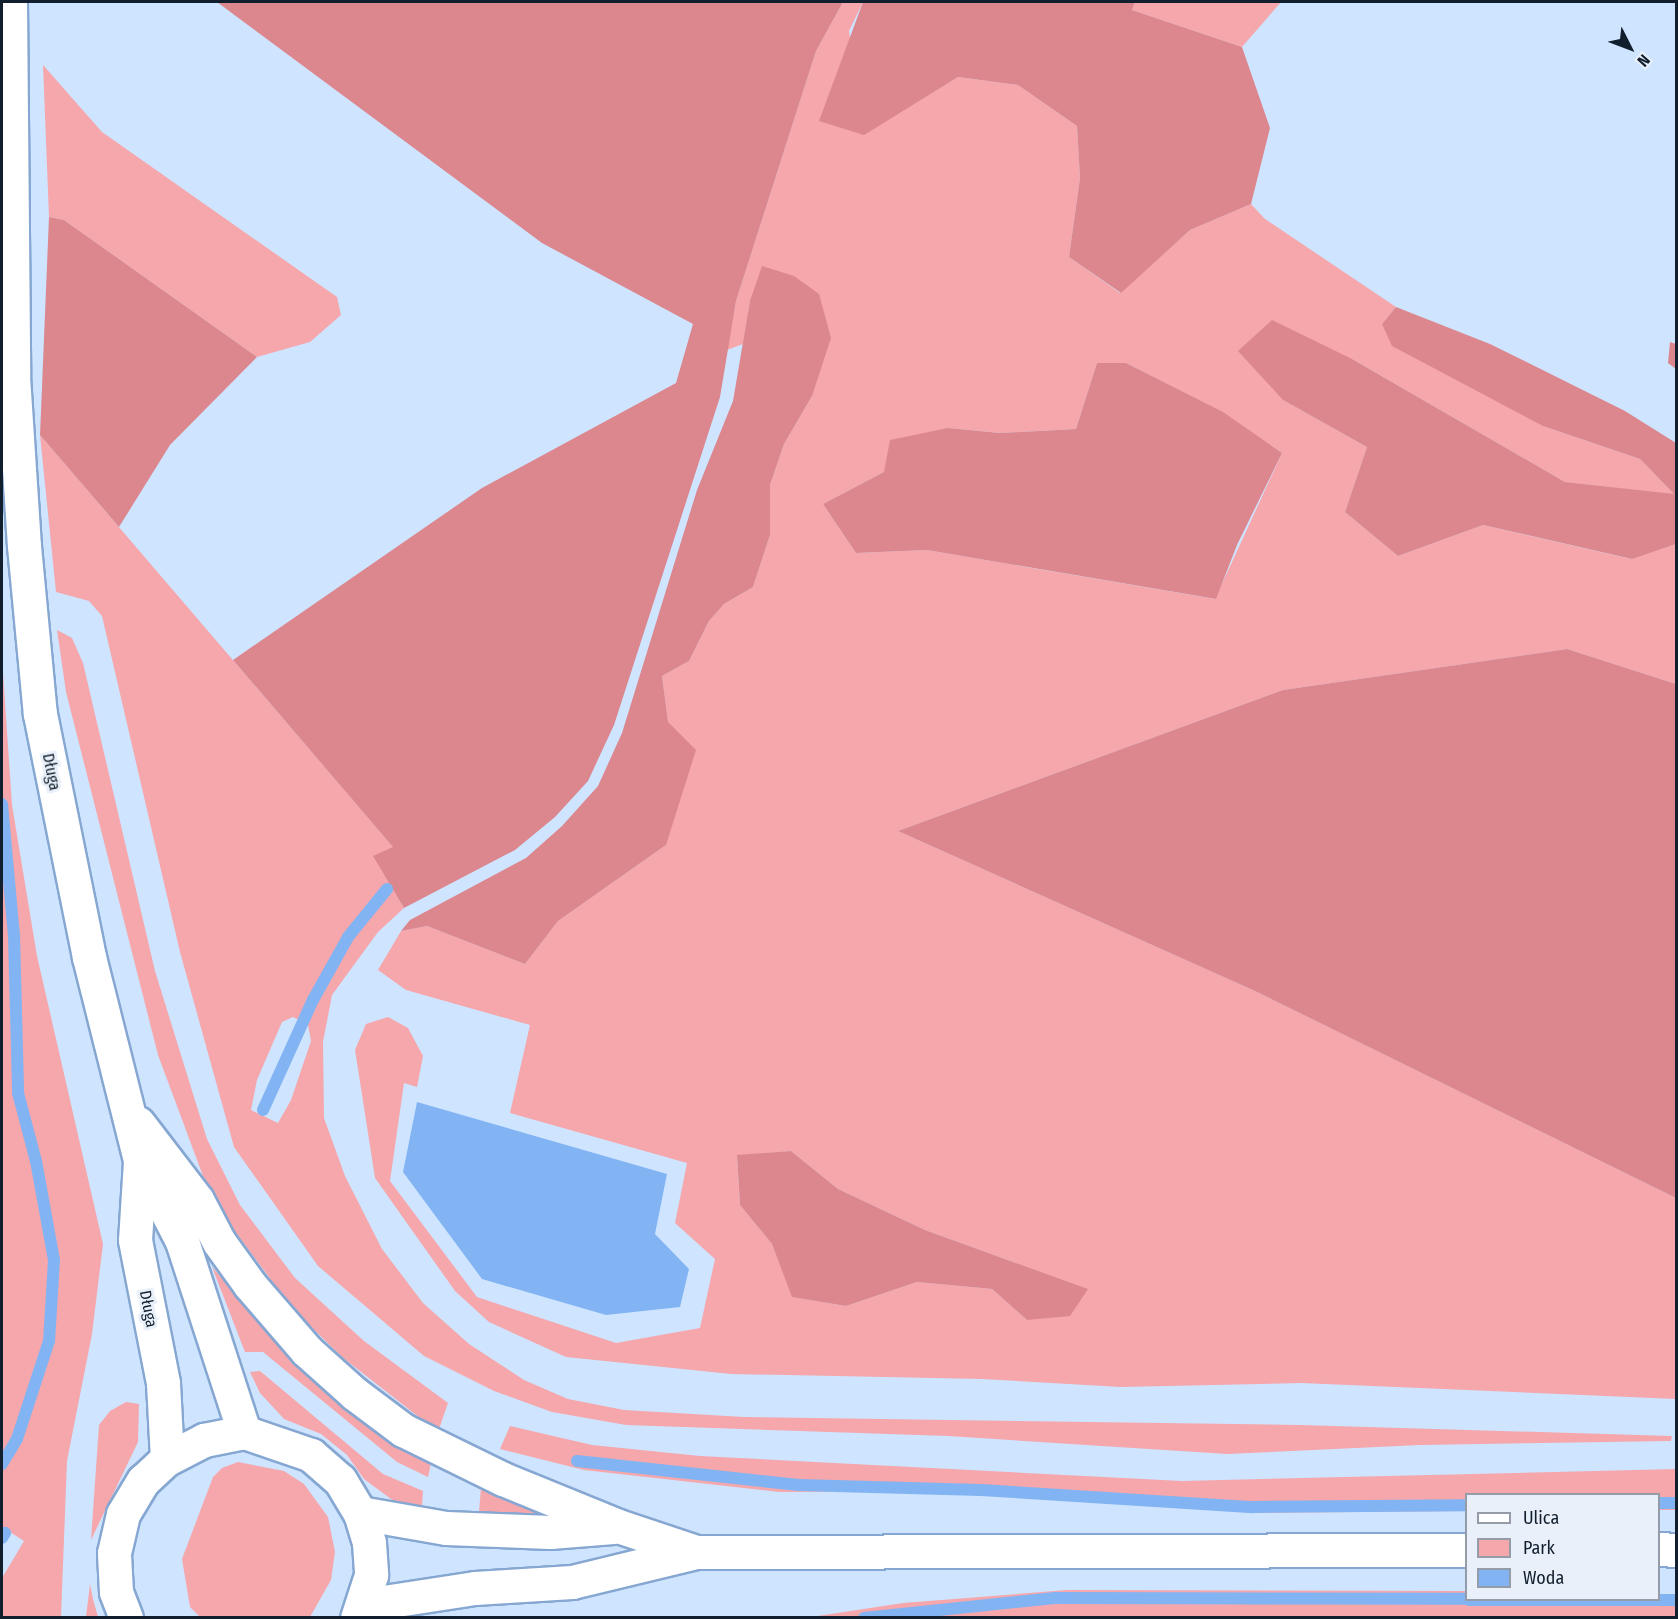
<!DOCTYPE html>
<meta charset="utf-8">
<style>
body{margin:0}
#map{position:relative;width:1678px;height:1619px;overflow:hidden;background:#cfe4ff;font-family:"Fira Sans Condensed",sans-serif}
div>[style]{position:absolute}
.green>*{inset:0;background:#f5a7ac}
.forest>*{inset:0;background:#dc868d}
.water>*{inset:0;background:#82b4f3}
.stream>*{height:12px;margin:-6px;padding:0 6px;transform-origin:6px;border-radius:6px;background:#82b4f3}
.roads{filter:drop-shadow(2px 0 #86a7d1) drop-shadow(-2px 0 #86a7d1) drop-shadow(0 2px #86a7d1) drop-shadow(0 -2px #86a7d1)}
.secondary>*{height:33px;margin:-16.5px;padding:0 16.5px;transform-origin:16.5px;border-radius:16.5px;background:#fff}
span{translate:-50% -50%;white-space:nowrap;text-align:center;line-height:1.15;-webkit-text-stroke:6px #e9f0f9;paint-order:stroke}
.street-label{font-size:16px;color:#111e2e}
.frame{position:absolute;inset:0;border:3px solid #111e2e;pointer-events:none}
.legend{position:absolute;left:1465px;top:1493px;width:195px;height:108px;box-sizing:border-box;background:#e9f0f9;border:2px solid #939ca8;margin:0;padding:8px 10px;list-style:none;font-size:18px;color:#111e2e}
.legend li{display:flex;align-items:center;gap:12px;height:30px}
.legend b{width:30px;border:2px solid #939ca8}
.north{position:absolute;left:1600px;top:18px;width:60px;height:60px;-webkit-text-stroke:4px #e9f0f9;paint-order:stroke;rotate:132deg;font-size:16px;font-weight:700;line-height:24px;text-align:center;color:#111e2e}
.north::after{content:'';display:block;margin:auto;width:21px;height:27px;background:#111e2e;clip-path:polygon(50% 0,100% 100%,50% 72%,0 100%)}
</style>
<div id="map">
<div class="green">
<i style="clip-path:polygon(evenodd,843px 2px,863px 2px,849px 31px,864px 134px,958px 77px,1018px 85px,1077px 126px,1080px 178px,1069px 257px,1120px 293px,1190px 230px,1251px 204px,1265px 219px,1396px 307px,1382px 324px,1543px 426px,1640px 459px,1675px 495px,1565px 482px,1352px 359px,1283px 400px,1367px 447px,1345px 512px,1398px 556px,1483px 525px,1631px 559px,1676px 544px,1676px 684px,1567px 649px,1283px 690px,898px 831px,1255px 991px,1676px 1198px,1676px 1399px,1301px 1383px,1121px 1387px,982px 1379px,731px 1374px,566px 1357px,489px 1322px,455px 1291px,375px 1178px,355px 1050px,366px 1024px,388px 1017px,408px 1028px,423px 1056px,417px 1087px,404px 1083px,390px 1181px,477px 1297px,616px 1343px,700px 1328px,715px 1259px,675px 1223px,687px 1163px,510px 1113px,530px 1025px,406px 990px,378px 970px,401px 931px,427px 926px,525px 964px,558px 921px,666px 845px,668px 723px,662px 676px,689px 661px,709px 621px,724px 604px,753px 587px,770px 535px,770px 485px,784px 444px,812px 396px,750px 301px,743px 344px,727px 350px,736px 301px,816px 51px,843px 2px,1097px 363px,1126px 363px,1222px 412px,1282px 453px,1215px 599px,927px 550px,856px 553px,823px 504px,884px 472px,948px 428px,1000px 433px,1076px 429px,1097px 363px,843px 2px,791px 1151px,838px 1189px,925px 1230px,1087px 1289px,1027px 1320px,992px 1289px,917px 1282px,846px 1306px,793px 1297px,772px 1244px,740px 1205px,737px 1156px,791px 1151px)"></i>
<i style="clip-path:polygon(1135px 2px,1281px 2px,1242px 47px,1132px 10px)"></i>
<i style="clip-path:polygon(43px 65px,102px 132px,337px 297px,341px 315px,310px 342px,257px 357px,64px 220px,49px 217px)"></i>
<i style="clip-path:polygon(evenodd,40px 435px,394px 848px,374px 857px,404px 908px,378px 932px,332px 995px,323px 1042px,324px 1118px,345px 1176px,382px 1249px,423px 1303px,469px 1344px,524px 1380px,568px 1399px,624px 1410px,744px 1417px,1301px 1425px,1672px 1436px,1671px 1441px,1420px 1445px,1227px 1454px,948px 1436px,626px 1425px,552px 1412px,494px 1391px,424px 1356px,318px 1266px,234px 1147px,180px 952px,102px 616px,89px 601px,56px 592px,40px 435px,293px 1017px,308px 1025px,311px 1041px,291px 1100px,278px 1123px,251px 1110px,257px 1080px,282px 1022px,293px 1017px)"></i>
<i style="clip-path:polygon(57px 630px,72px 638px,83px 663px,155px 971px,207px 1139px,240px 1205px,295px 1278px,364px 1341px,448px 1403px,438px 1432px,342px 1357px,292px 1308px,228px 1222px,203px 1176px,158px 1055px,66px 692px)"></i>
<i style="clip-path:polygon(2px 658px,12px 805px,37px 956px,103px 1244px,92px 1334px,67px 1461px,61px 1617px,2px 1617px,2px 1578px,24px 1541px,2px 1527px)"></i>
<i style="clip-path:polygon(212px 1267px,290px 1356px,345px 1405px,431px 1463px,428px 1477px,397px 1462px,263px 1352px,245px 1352px)"></i>
<i style="clip-path:polygon(260px 1371px,383px 1474px,423px 1491px,422px 1507px,395px 1502px,364px 1479px,347px 1455px,321px 1434px,284px 1419px,260px 1393px,250px 1372px)"></i>
<i style="clip-path:polygon(126px 1402px,139px 1404px,138px 1442px,91px 1540px,99px 1425px,110px 1411px)"></i>
<i style="clip-path:polygon(510px 1426px,592px 1445px,700px 1456px,1182px 1481px,1676px 1469px,1676px 1510px,1659px 1510px,1658px 1494px,1466px 1494px,1466px 1511px,1256px 1513px,947px 1491px,780px 1492px,584px 1470px,500px 1449px)"></i>
<i style="clip-path:polygon(238px 1462px,284px 1471px,304px 1484px,328px 1517px,335px 1552px,331px 1580px,310px 1617px,200px 1617px,190px 1607px,182px 1559px,213px 1477px,222px 1468px)"></i>
<i style="clip-path:polygon(481px 1488px,544px 1510px,543px 1516px,479px 1512px)"></i>
<i style="clip-path:polygon(90px 1584px,93px 1599px,98px 1617px,86px 1617px)"></i>
<i style="clip-path:polygon(1067px 1590px,1466px 1591px,1466px 1600px,1658px 1600px,1659px 1594px,1676px 1595px,1676px 1617px,811px 1617px,903px 1603px)"></i>
</div>
<div class="forest">
<i style="clip-path:polygon(217px 2px,843px 2px,816px 51px,736px 301px,720px 397px,614px 725px,588px 781px,555px 817px,515px 850px,404px 908px,373px 856px,393px 847px,233px 660px,482px 488px,676px 383px,693px 324px,542px 243px)"></i>
<i style="clip-path:polygon(863px 2px,1135px 2px,1132px 10px,1242px 47px,1270px 128px,1251px 204px,1190px 230px,1121px 293px,1069px 257px,1080px 178px,1077px 126px,1018px 85px,958px 77px,864px 135px,819px 121px)"></i>
<i style="clip-path:polygon(49px 217px,64px 220px,257px 357px,170px 445px,119px 527px,40px 435px)"></i>
<i style="clip-path:polygon(762px 266px,794px 276px,819px 294px,831px 338px,812px 396px,784px 444px,770px 485px,770px 535px,753px 587px,724px 604px,709px 621px,689px 661px,662px 676px,668px 722px,696px 750px,666px 845px,558px 921px,525px 964px,427px 926px,401px 931px,410px 920px,526px 858px,562px 826px,598px 786px,622px 733px,697px 490px,733px 401px,750px 301px)"></i>
<i style="clip-path:polygon(1396px 307px,1490px 344px,1625px 411px,1676px 443px,1676px 544px,1632px 559px,1483px 525px,1398px 556px,1345px 512px,1367px 447px,1283px 400px,1238px 351px,1272px 320px,1352px 359px,1565px 482px,1674px 494px,1640px 459px,1543px 426px,1392px 346px,1382px 324px)"></i>
<i style="clip-path:polygon(1670px 342px,1676px 344px,1676px 369px,1668px 363px)"></i>
<i style="clip-path:polygon(1097px 363px,1126px 363px,1223px 412px,1282px 453px,1237px 545px,1216px 599px,927px 550px,856px 553px,823px 504px,884px 472px,890px 440px,948px 428px,1000px 433px,1076px 429px)"></i>
<i style="clip-path:polygon(1567px 649px,1676px 684px,1676px 1198px,1255px 991px,898px 831px,1283px 690px)"></i>
<i style="clip-path:polygon(791px 1151px,838px 1189px,925px 1230px,1088px 1289px,1070px 1316px,1027px 1320px,992px 1289px,917px 1282px,846px 1306px,792px 1297px,772px 1244px,740px 1205px,737px 1155px)"></i>
</div>
<div class="water">
<i style="clip-path:polygon(417px 1102px,667px 1174px,655px 1234px,689px 1269px,680px 1307px,606px 1315px,482px 1279px,403px 1172px)"></i>
</div>
<div class="stream">
<i style="left:2px;top:804px;width:132px;rotate:84.8deg"></i>
<i style="left:14px;top:935px;width:158px;rotate:88.5deg"></i>
<i style="left:18px;top:1093px;width:70px;rotate:75.2deg"></i>
<i style="left:36px;top:1161px;width:101px;rotate:79.7deg"></i>
<i style="left:54px;top:1260px;width:81px;rotate:93.5deg"></i>
<i style="left:49px;top:1341px;width:103px;rotate:108.1deg"></i>
<i style="left:17px;top:1439px;width:29px;rotate:121deg"></i>
<i style="left:263px;top:1110px;width:121px;rotate:-65.6deg"></i>
<i style="left:313px;top:1000px;width:72px;rotate:-60.9deg"></i>
<i style="left:348px;top:937px;width:62px;rotate:-50.9deg"></i>
<i style="left:577px;top:1461px;width:223px;rotate:6.2deg"></i>
<i style="left:799px;top:1485px;width:182px;rotate:1.6deg"></i>
<i style="left:981px;top:1490px;width:273px;rotate:3.6deg"></i>
<i style="left:1253px;top:1507px;width:213px;rotate:-0.5deg"></i>
<i style="left:1658px;top:1503px;width:18px"></i>
<i style="left:2px;top:1538px;width:6px;rotate:-59deg"></i>
<i style="left:1469px;top:1600px;width:207px"></i>
<i style="left:864px;top:1618px;width:192px;rotate:-6deg"></i>
<i style="left:1055px;top:1598px;width:411px;rotate:0.1deg"></i>
</div>
<div class="roads">
<div class="secondary">
<i style="left:10px;top:2px;width:374px;rotate:89.5deg"></i>
<i style="left:13px;top:376px;width:170px;rotate:86.3deg"></i>
<i style="left:24px;top:546px;width:169px;rotate:84.6deg"></i>
<i style="left:40px;top:714px;width:248px;rotate:78.6deg"></i>
<i style="left:89px;top:957px;width:209px;rotate:75.9deg"></i>
<i style="left:140px;top:1160px;width:91px;rotate:62.6deg"></i>
<i style="left:182px;top:1241px;width:201px;rotate:72deg"></i>
<i style="left:138px;top:1123px;width:97px;rotate:52.5deg"></i>
<i style="left:197px;top:1200px;width:47px;rotate:62.4deg"></i>
<i style="left:219px;top:1242px;width:53px;rotate:54.2deg"></i>
<i style="left:250px;top:1285px;width:87px;rotate:49.2deg"></i>
<i style="left:307px;top:1351px;width:64px;rotate:41.9deg"></i>
<i style="left:355px;top:1394px;width:60px;rotate:36.9deg"></i>
<i style="left:403px;top:1430px;width:111px;rotate:26.1deg"></i>
<i style="left:503px;top:1479px;width:124px;rotate:22.2deg"></i>
<i style="left:618px;top:1526px;width:82px;rotate:18.4deg"></i>
<i style="left:140px;top:1161px;width:79px;rotate:93.6deg"></i>
<i style="left:135px;top:1240px;width:146px;rotate:78.9deg"></i>
<i style="left:163px;top:1383px;width:76px;rotate:87deg"></i>
<i style="left:360px;top:1513px;width:87px;rotate:9.9deg"></i>
<i style="left:446px;top:1528px;width:104px;rotate:2.2deg"></i>
<i style="left:550px;top:1532px;width:63px;rotate:-4.5deg"></i>
<i style="left:1658px;top:1549px;width:18px;rotate:3deg"></i>
<i style="left:364px;top:1605px;width:112px;rotate:-8.7deg"></i>
<i style="left:475px;top:1588px;width:97px;rotate:-3.5deg"></i>
<i style="left:572px;top:1582px;width:128px;rotate:-13.6deg"></i>
<i style="left:696px;top:1552px;width:770px;rotate:-0.15deg"></i>
<i style="left:126px;top:1618px;width:28px;rotate:-111deg"></i>
<i style="left:116px;top:1592px;width:39px;rotate:-93deg"></i>
<i style="left:114px;top:1553px;width:40px;rotate:-77deg"></i>
<i style="left:123px;top:1514px;width:39px;rotate:-59deg"></i>
<i style="left:143px;top:1481px;width:33px;rotate:-43deg"></i>
<i style="left:167px;top:1459px;width:42px;rotate:-27.2deg"></i>
<i style="left:204px;top:1440px;width:41px;rotate:-11.3deg"></i>
<i style="left:244px;top:1432px;width:71px;rotate:18.9deg"></i>
<i style="left:311px;top:1455px;width:38px;rotate:41deg"></i>
<i style="left:340px;top:1480px;width:39px;rotate:59deg"></i>
<i style="left:360px;top:1513px;width:31px;rotate:73deg"></i>
<i style="left:369px;top:1543px;width:32px;rotate:86deg"></i>
<i style="left:371px;top:1575px;width:45px;rotate:108deg"></i>
</div>
</div>
<div class="street-label">
<span style="left:51px;top:772px;rotate:79deg">Długa</span>
<span style="left:148px;top:1309px;rotate:79deg">Długa</span>
</div>
<div class="frame"></div>
<ul class="legend">
<li><b style="height:8px;background:#fff"></b>Ulica</li>
<li><b style="height:16px;background:#f5a7ac"></b>Park</li>
<li><b style="height:16px;background:#82b4f3"></b>Woda</li>
</ul>
<div class="north">N</div>
</div>
